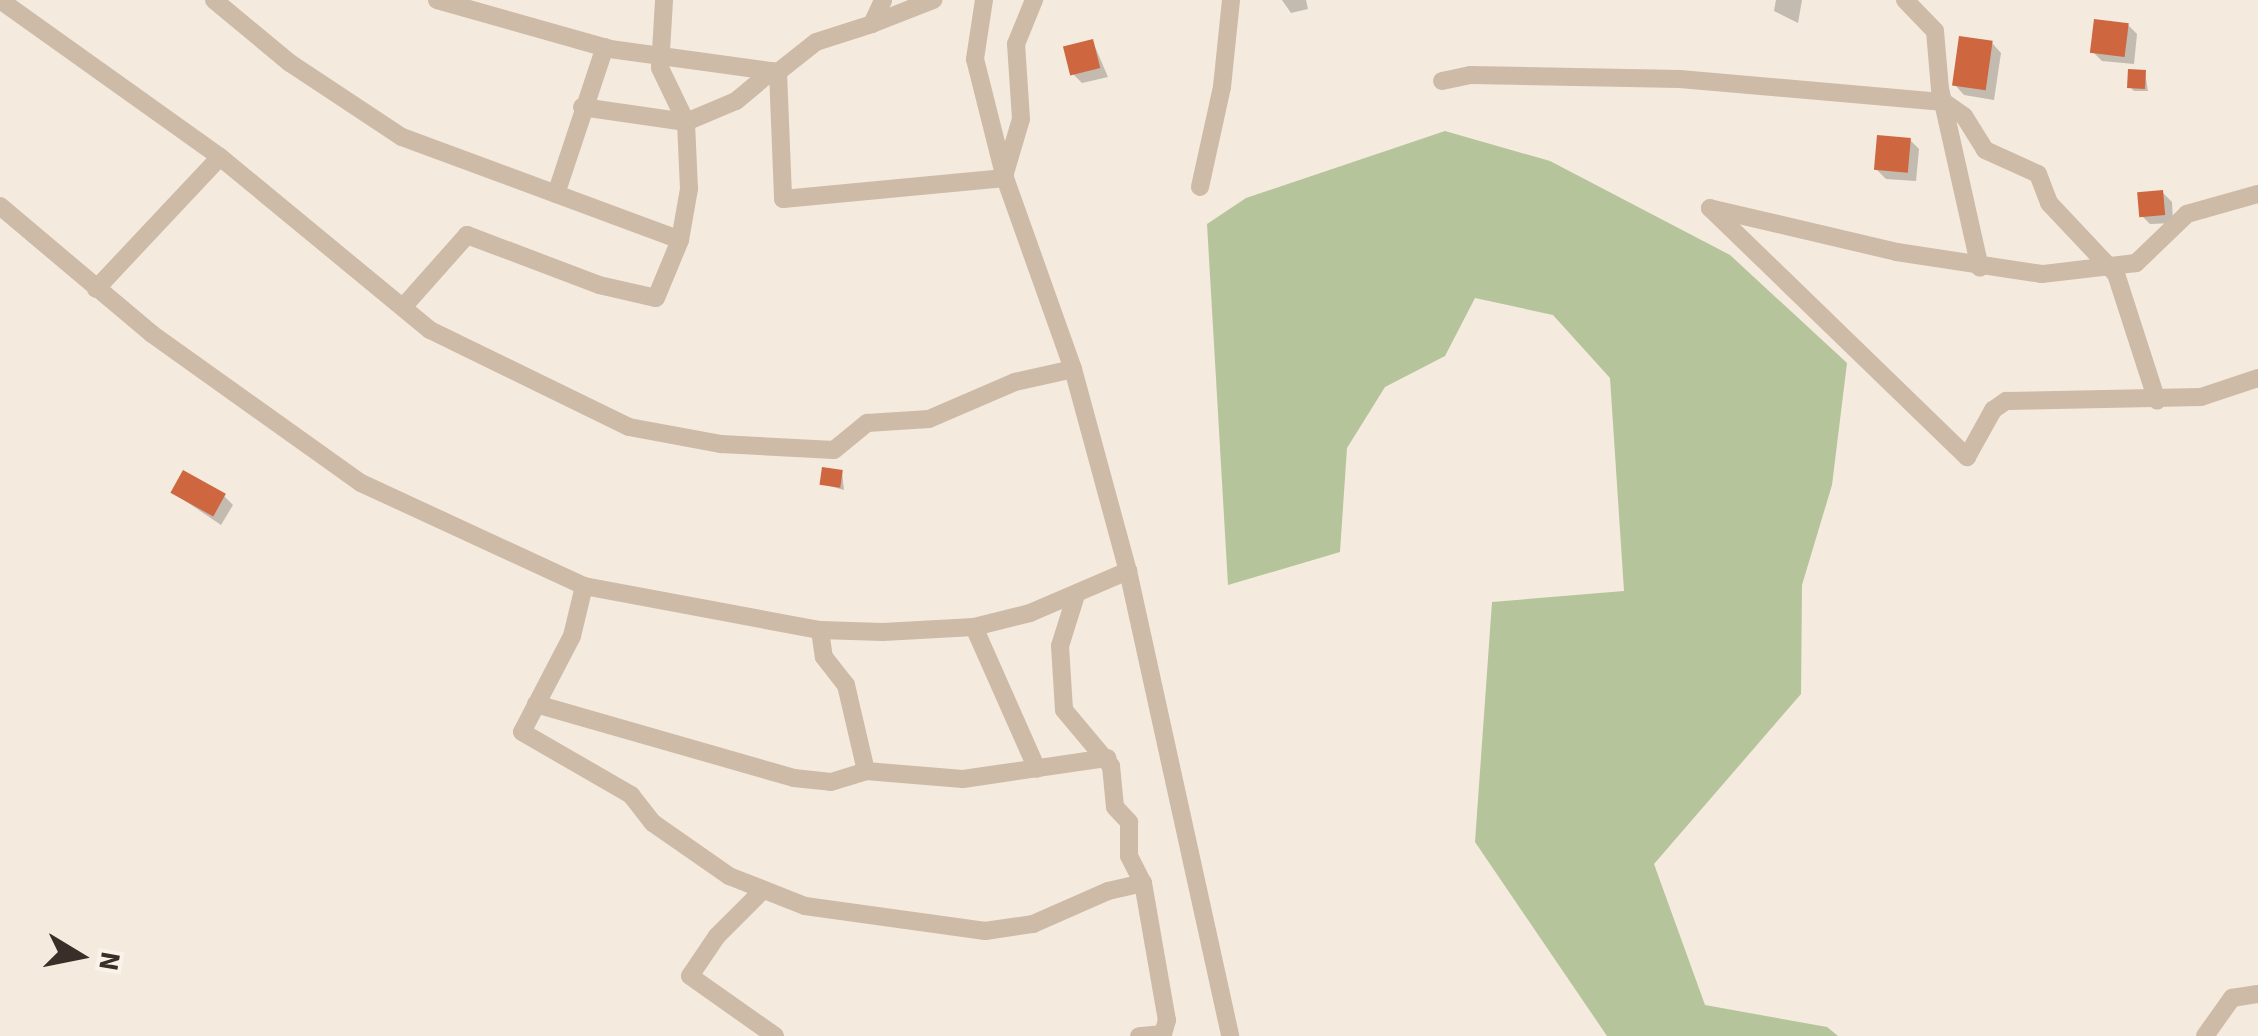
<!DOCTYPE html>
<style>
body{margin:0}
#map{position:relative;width:2258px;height:1036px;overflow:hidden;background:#f4eadd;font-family:"Source Sans 3",sans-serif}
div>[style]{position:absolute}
.green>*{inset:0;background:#b5c49b}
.shadow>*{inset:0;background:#0003}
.building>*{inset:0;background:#ce6740;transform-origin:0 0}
.minor>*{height:18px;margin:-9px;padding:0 9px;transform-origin:9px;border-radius:9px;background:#cdbaa7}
span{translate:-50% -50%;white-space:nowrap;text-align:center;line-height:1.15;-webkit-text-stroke:9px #fbf3e9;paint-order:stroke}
.north{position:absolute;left:30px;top:906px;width:100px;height:100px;-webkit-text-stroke:8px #fbf3e9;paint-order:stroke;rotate:100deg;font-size:28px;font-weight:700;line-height:40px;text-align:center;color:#392e28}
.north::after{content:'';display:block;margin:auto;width:35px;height:45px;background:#392e28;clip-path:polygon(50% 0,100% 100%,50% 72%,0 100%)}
</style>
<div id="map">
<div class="green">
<i style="clip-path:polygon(1445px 131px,1550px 161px,1730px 255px,1847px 363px,1832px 485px,1802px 585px,1801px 694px,1654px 864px,1705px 1005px,1827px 1027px,1838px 1036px,1607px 1036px,1475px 842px,1492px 602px,1624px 591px,1610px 378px,1553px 315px,1475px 298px,1445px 356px,1385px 387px,1347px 448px,1340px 552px,1228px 585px,1207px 224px,1246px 198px)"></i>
</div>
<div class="shadow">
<i style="clip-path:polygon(1282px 0,1306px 0,1308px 9px,1291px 13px)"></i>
<i style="clip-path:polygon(1776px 0,1802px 0,1798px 23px,1774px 11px)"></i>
<i style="clip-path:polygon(2128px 25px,2137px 34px,2134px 64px,2102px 61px,2093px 52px)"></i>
<i style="clip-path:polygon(1093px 42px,1108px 77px,1082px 83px,1073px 74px)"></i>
<i style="clip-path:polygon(1992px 43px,2001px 53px,1994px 100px,1964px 95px,1955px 85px)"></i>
<i style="clip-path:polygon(2145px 72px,2148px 91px,2134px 91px,2130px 87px)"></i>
<i style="clip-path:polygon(1910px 140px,1919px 149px,1916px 181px,1886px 179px,1877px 170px)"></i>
<i style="clip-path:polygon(2162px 192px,2172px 202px,2173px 223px,2150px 224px,2141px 215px)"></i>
<i style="clip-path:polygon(842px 472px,844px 490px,822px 484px)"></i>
<i style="clip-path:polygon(172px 492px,224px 496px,233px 505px,221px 525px)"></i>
</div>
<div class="building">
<i style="left:2094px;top:19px;width:35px;height:34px;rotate:7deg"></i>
<i style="left:1959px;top:36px;width:34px;height:50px;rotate:8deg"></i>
<i style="left:1093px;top:39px;width:30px;height:31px;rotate:76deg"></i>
<i style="left:2128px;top:69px;width:18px;height:19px;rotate:3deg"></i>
<i style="left:1877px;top:135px;width:34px;height:35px;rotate:5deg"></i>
<i style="left:2163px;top:190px;width:25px;height:26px;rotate:85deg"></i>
<i style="left:822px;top:467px;width:21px;height:18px;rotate:8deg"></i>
<i style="left:183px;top:470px;width:49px;height:26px;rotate:29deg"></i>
</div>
<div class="minor">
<i style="left:0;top:0;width:270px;rotate:35.5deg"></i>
<i style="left:220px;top:157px;width:272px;rotate:39.5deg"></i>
<i style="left:430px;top:330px;width:221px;rotate:26deg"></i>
<i style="left:629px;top:427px;width:94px;rotate:10.5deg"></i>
<i style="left:721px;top:444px;width:113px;rotate:3deg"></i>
<i style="left:834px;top:450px;width:43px;rotate:-39.3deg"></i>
<i style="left:867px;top:423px;width:62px;rotate:-3.7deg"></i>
<i style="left:929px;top:419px;width:94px;rotate:-23.3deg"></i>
<i style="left:1015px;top:382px;width:59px;rotate:-12.6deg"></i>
<i style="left:214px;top:0;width:99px;rotate:39.7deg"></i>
<i style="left:290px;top:63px;width:134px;rotate:33.5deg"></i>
<i style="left:402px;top:137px;width:296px;rotate:20.3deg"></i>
<i style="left:437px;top:0;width:180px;rotate:15.8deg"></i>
<i style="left:610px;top:49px;width:170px;rotate:7.8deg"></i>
<i style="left:778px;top:72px;width:48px;rotate:-38.3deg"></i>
<i style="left:816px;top:42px;width:59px;rotate:-17.8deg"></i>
<i style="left:872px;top:24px;width:26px;rotate:-65deg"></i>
<i style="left:984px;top:0;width:60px;rotate:98.7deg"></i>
<i style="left:975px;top:59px;width:123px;rotate:75.9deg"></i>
<i style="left:1005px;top:178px;width:203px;rotate:70.4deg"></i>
<i style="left:1073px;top:369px;width:209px;rotate:74.8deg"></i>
<i style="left:1128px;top:571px;width:476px;rotate:77.6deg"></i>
<i style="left:1905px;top:0;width:43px;rotate:45.9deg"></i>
<i style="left:1935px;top:31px;width:58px;rotate:85.1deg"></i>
<i style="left:1940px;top:89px;width:183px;rotate:77.4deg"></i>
<i style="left:872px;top:24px;width:66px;rotate:-21.5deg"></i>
<i style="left:778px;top:72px;width:127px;rotate:87.7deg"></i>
<i style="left:783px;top:199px;width:223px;rotate:-5.4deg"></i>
<i style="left:1442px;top:81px;width:29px;rotate:-12deg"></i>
<i style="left:1470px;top:75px;width:210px;rotate:1.1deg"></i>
<i style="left:1680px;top:79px;width:265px;rotate:5deg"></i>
<i style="left:1944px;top:102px;width:24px;rotate:35deg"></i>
<i style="left:1964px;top:116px;width:40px;rotate:58deg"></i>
<i style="left:1985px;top:150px;width:58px;rotate:24.4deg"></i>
<i style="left:2038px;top:174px;width:31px;rotate:69deg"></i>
<i style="left:2049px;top:203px;width:98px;rotate:46.7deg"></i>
<i style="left:2116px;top:274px;width:133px;rotate:72.1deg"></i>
<i style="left:582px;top:107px;width:105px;rotate:8.2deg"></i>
<i style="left:686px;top:122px;width:54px;rotate:-22.8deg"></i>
<i style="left:736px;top:101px;width:47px;rotate:-39.8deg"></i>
<i style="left:1005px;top:173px;width:56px;rotate:-73.5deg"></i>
<i style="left:1021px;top:119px;width:75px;rotate:-93.8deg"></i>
<i style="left:1016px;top:44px;width:48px;rotate:-67.8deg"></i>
<i style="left:1200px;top:187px;width:102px;rotate:-77.6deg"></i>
<i style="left:1222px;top:87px;width:87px;rotate:-84.1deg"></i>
<i style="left:556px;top:194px;width:155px;rotate:-71.6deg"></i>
<i style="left:2258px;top:194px;width:74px;rotate:164.3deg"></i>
<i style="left:2187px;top:214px;width:71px;rotate:136.1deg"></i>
<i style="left:2136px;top:263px;width:95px;rotate:173.3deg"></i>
<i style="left:2042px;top:274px;width:147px;rotate:-171.4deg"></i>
<i style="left:1897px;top:252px;width:192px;rotate:-166.8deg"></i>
<i style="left:1710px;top:208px;width:358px;rotate:44.1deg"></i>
<i style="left:1967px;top:457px;width:54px;rotate:-61deg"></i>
<i style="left:1993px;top:410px;width:16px;rotate:-35deg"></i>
<i style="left:2006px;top:401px;width:195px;rotate:-1.2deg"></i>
<i style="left:2201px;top:397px;width:60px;rotate:-18.4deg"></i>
<i style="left:0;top:206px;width:199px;rotate:40.1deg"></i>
<i style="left:152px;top:334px;width:257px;rotate:35.5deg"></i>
<i style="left:361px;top:483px;width:246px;rotate:24.8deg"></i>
<i style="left:584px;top:586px;width:240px;rotate:10.6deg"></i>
<i style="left:820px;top:630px;width:63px;rotate:1.8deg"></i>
<i style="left:883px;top:632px;width:91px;rotate:-3.1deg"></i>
<i style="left:974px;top:627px;width:58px;rotate:-14deg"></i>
<i style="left:1030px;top:613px;width:107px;rotate:-23.2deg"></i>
<i style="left:96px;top:289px;width:181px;rotate:-46.8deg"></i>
<i style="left:404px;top:306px;width:95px;rotate:-48.4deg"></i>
<i style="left:467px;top:235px;width:141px;rotate:20.7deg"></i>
<i style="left:599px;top:285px;width:58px;rotate:12.8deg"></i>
<i style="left:656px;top:298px;width:63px;rotate:-67.5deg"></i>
<i style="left:680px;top:240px;width:52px;rotate:-80deg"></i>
<i style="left:689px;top:189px;width:67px;rotate:-92.6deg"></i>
<i style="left:686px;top:122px;width:60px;rotate:-115.7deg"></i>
<i style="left:660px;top:68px;width:68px;rotate:-86.6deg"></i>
<i style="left:584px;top:586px;width:51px;rotate:103.5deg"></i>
<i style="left:572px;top:636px;width:108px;rotate:117.5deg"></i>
<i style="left:522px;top:732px;width:126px;rotate:30deg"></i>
<i style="left:631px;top:795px;width:36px;rotate:52deg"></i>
<i style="left:653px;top:823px;width:93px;rotate:34.9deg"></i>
<i style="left:729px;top:876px;width:82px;rotate:21.5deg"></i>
<i style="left:805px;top:906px;width:182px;rotate:7.9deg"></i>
<i style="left:985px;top:931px;width:49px;rotate:-8.3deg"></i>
<i style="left:1033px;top:924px;width:82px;rotate:-23.7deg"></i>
<i style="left:1108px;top:891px;width:36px;rotate:-13deg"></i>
<i style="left:1075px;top:598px;width:50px;rotate:107.4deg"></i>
<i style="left:1060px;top:646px;width:64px;rotate:86.4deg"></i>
<i style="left:1064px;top:710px;width:73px;rotate:50deg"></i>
<i style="left:1111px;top:766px;width:41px;rotate:84.4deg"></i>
<i style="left:1115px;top:807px;width:21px;rotate:47deg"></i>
<i style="left:1129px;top:822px;width:34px;rotate:90deg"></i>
<i style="left:1129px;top:856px;width:30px;rotate:63deg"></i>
<i style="left:1143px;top:883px;width:139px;rotate:80.1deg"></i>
<i style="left:1167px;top:1020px;width:15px;rotate:106deg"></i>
<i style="left:1163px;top:1034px;width:24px;rotate:175deg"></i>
<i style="left:974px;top:627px;width:155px;rotate:66.1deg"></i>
<i style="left:820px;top:630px;width:27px;rotate:82deg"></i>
<i style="left:824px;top:657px;width:36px;rotate:52deg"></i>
<i style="left:846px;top:685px;width:88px;rotate:76.9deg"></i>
<i style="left:536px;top:704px;width:268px;rotate:16deg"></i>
<i style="left:794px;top:778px;width:37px;rotate:6deg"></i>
<i style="left:831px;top:782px;width:37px;rotate:-17deg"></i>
<i style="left:866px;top:771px;width:97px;rotate:4.7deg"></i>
<i style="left:963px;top:779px;width:146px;rotate:-8.3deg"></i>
<i style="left:761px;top:892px;width:62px;rotate:135deg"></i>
<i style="left:717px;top:936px;width:48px;rotate:124deg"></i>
<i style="left:690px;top:976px;width:104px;rotate:35.2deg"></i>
<i style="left:2205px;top:1036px;width:47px;rotate:-54.6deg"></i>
<i style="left:2232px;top:998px;width:26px;rotate:-9deg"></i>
</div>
<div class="north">N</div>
</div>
